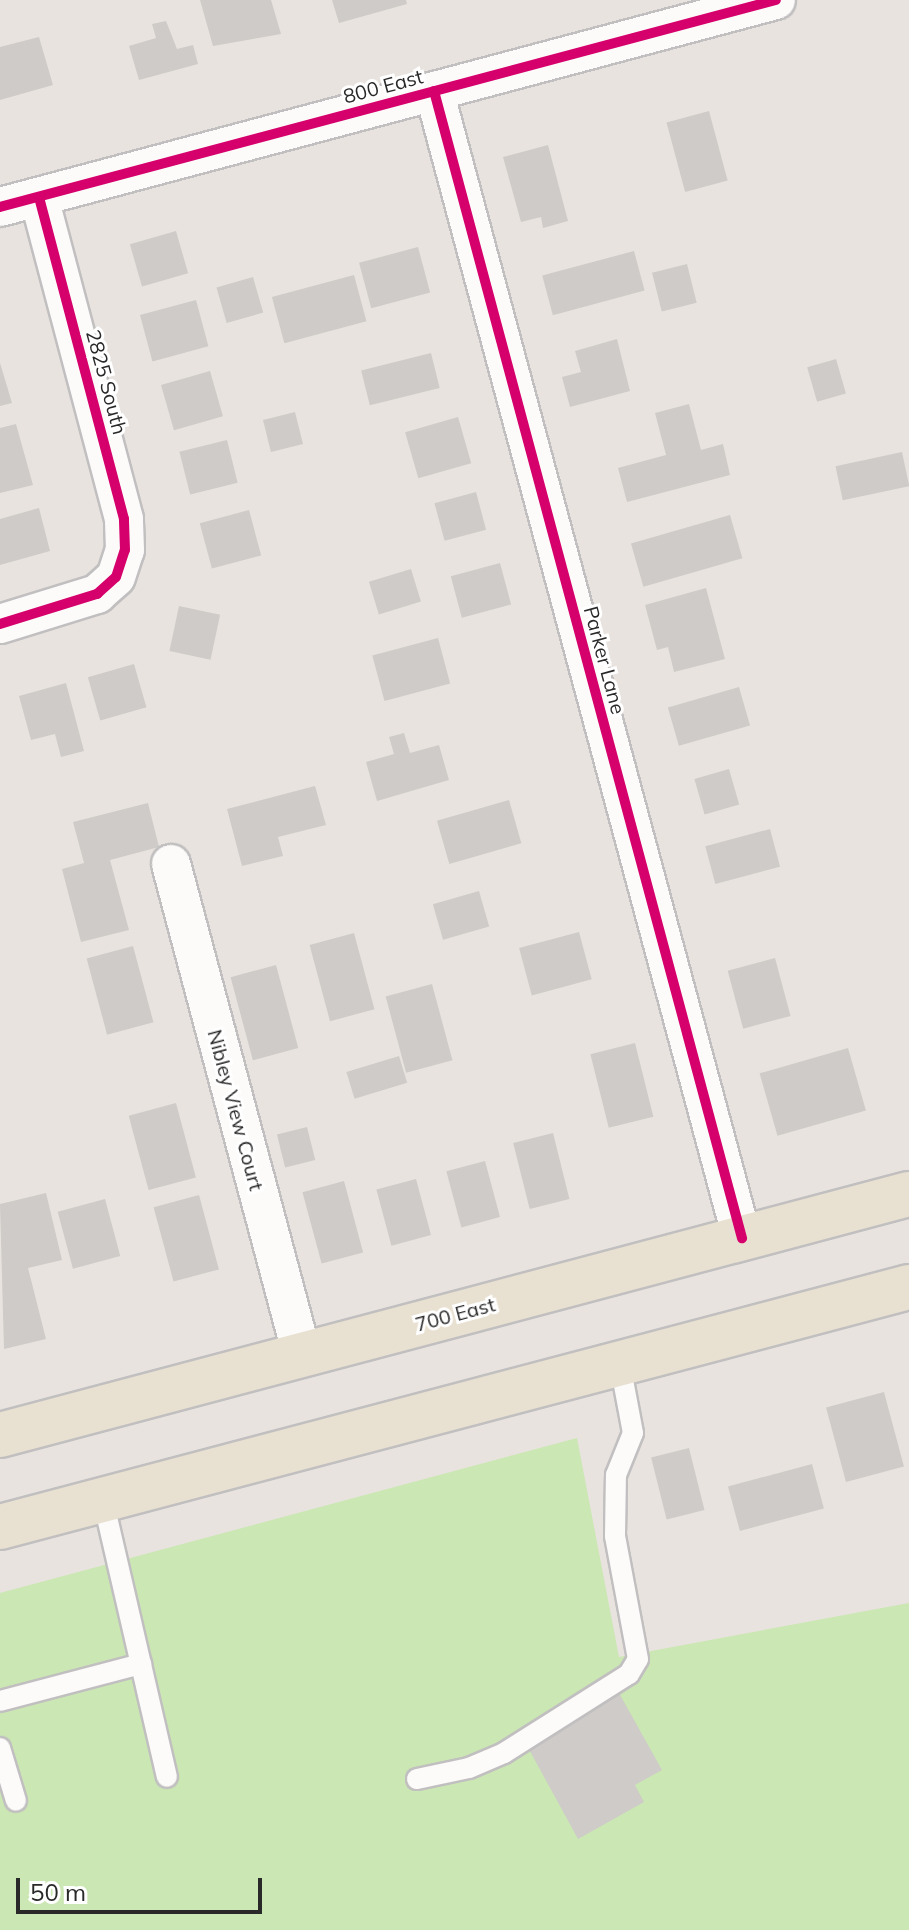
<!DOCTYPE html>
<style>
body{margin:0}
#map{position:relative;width:909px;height:1930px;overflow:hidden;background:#e8e3de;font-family:Mulish,sans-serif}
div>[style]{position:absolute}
.green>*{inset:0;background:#cbe7b3}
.building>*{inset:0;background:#cecbc8;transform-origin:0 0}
.roads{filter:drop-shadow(2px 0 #c1bfc0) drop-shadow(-2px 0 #c1bfc0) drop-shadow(0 2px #c1bfc0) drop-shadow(0 -2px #c1bfc0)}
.lane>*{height:20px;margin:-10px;padding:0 10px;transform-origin:10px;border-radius:10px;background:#fcfbfa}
.street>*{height:38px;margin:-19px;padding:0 19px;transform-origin:19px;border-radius:19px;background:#fcfbfa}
.primary>*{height:44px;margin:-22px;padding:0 22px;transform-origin:22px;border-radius:22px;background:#e8e0d0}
.cycleway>*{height:10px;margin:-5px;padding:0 5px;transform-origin:5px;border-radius:5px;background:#d6006c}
span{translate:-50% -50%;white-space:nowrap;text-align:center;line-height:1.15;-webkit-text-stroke:6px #fff;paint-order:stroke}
.street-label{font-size:20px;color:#292929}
.scale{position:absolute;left:16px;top:1878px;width:246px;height:36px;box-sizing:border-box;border:4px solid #292929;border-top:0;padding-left:10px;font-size:24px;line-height:28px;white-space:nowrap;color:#292929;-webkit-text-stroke:6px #fff;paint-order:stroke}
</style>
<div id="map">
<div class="green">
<i style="clip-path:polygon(577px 1438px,619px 1657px,909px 1603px,909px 1930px,0 1930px,0 1593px)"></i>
</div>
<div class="building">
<i style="clip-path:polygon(200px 0,271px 0,281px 34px,213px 46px)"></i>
<i style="clip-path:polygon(332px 0,406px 0,407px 4px,339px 23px)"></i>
<i style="clip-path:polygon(166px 21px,177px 49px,193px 45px,198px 64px,139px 80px,129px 46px,156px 38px,152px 24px)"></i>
<i style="clip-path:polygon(39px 37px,53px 85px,0 100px,0 47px)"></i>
<i style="left:709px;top:111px;width:72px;height:44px;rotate:75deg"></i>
<i style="clip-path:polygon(548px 145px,568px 221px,543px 228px,541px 217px,521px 222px,503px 157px)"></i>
<i style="left:176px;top:231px;width:44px;height:48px;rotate:74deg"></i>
<i style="left:418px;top:247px;width:47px;height:61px;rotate:75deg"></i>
<i style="left:634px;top:251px;width:41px;height:95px;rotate:75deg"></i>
<i style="left:687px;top:264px;width:40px;height:36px;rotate:76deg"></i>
<i style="left:354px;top:275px;width:48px;height:85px;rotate:75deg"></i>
<i style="left:253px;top:277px;width:37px;height:38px;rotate:74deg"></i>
<i style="left:196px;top:300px;width:48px;height:58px;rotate:75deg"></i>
<i style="clip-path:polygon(617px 339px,630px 391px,570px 407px,562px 377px,581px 372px,575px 351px)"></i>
<i style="left:431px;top:353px;width:36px;height:72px;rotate:76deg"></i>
<i style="left:836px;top:359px;width:36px;height:30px;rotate:74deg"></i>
<i style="clip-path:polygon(0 363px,12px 403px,0 406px)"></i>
<i style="left:210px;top:371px;width:47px;height:51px;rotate:74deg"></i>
<i style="clip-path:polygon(689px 404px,701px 450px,723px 444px,730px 475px,627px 502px,618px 468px,666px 455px,655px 413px)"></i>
<i style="left:295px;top:412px;width:33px;height:33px;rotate:76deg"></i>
<i style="left:458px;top:417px;width:48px;height:55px;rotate:74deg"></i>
<i style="clip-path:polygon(16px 424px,33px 485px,0 493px,0 428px)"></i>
<i style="left:227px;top:440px;width:44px;height:49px;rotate:76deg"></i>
<i style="left:902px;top:452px;width:35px;height:68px;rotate:78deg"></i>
<i style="left:476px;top:492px;width:39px;height:43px;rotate:75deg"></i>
<i style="clip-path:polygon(39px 508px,50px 551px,0 565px,0 519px)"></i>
<i style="left:249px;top:510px;width:47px;height:51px;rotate:75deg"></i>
<i style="left:730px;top:515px;width:45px;height:103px;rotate:74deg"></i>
<i style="left:500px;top:563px;width:43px;height:51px;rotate:75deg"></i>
<i style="left:411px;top:569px;width:34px;height:44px;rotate:73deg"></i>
<i style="clip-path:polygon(706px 588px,725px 659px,674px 672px,668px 647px,657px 650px,645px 605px)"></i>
<i style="left:179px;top:606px;width:42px;height:46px;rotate:12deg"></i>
<i style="left:438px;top:638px;width:47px;height:68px;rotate:75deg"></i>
<i style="left:134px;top:664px;width:45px;height:48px;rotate:74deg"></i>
<i style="clip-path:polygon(66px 683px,84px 751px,61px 757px,55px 734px,31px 740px,19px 696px)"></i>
<i style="left:739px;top:687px;width:40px;height:74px;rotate:74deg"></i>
<i style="clip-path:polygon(404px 733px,410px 753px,439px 745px,449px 780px,377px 801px,366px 762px,394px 754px,389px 737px)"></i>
<i style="left:729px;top:769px;width:37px;height:36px;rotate:74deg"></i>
<i style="clip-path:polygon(315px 786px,326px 825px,278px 837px,283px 856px,242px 866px,227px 809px)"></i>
<i style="left:509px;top:800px;width:45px;height:75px;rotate:74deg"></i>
<i style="clip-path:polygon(148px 803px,159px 847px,110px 860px,129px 930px,81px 942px,62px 869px,84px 863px,73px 822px)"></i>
<i style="left:770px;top:829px;width:39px;height:67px;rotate:75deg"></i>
<i style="left:479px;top:891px;width:37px;height:48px;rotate:74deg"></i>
<i style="left:579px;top:932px;width:49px;height:62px;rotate:75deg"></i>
<i style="left:354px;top:933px;width:79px;height:46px;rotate:75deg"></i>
<i style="left:133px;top:946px;width:79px;height:48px;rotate:75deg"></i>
<i style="left:775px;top:958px;width:60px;height:49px;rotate:75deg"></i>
<i style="left:276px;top:965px;width:86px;height:47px;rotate:75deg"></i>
<i style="left:432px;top:984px;width:79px;height:48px;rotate:75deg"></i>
<i style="left:635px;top:1043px;width:76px;height:46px;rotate:76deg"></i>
<i style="left:848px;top:1048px;width:65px;height:92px;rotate:74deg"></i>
<i style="left:399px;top:1056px;width:28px;height:55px;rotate:73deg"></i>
<i style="left:176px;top:1103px;width:77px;height:49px;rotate:75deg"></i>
<i style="left:307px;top:1127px;width:34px;height:31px;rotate:76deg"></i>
<i style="left:553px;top:1133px;width:68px;height:41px;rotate:76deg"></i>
<i style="left:485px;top:1161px;width:58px;height:40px;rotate:75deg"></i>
<i style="left:416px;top:1179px;width:58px;height:41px;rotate:75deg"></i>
<i style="left:344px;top:1181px;width:74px;height:43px;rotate:75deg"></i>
<i style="clip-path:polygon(46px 1193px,62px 1260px,28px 1268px,46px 1339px,4px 1349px,0 1204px)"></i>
<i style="left:199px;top:1195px;width:77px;height:47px;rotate:75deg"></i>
<i style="left:105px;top:1199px;width:59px;height:49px;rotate:75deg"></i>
<i style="left:884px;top:1392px;width:77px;height:60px;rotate:75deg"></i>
<i style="left:689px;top:1448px;width:64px;height:39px;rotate:76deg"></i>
<i style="left:812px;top:1464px;width:46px;height:87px;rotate:75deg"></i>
<i style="clip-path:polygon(619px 1693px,662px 1770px,635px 1785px,644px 1802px,578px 1839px,526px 1744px)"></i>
</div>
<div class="roads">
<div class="lane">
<i style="left:103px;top:1500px;width:284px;rotate:77deg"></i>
<i style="left:0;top:1701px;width:146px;rotate:-14.7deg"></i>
<i style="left:0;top:1748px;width:55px;rotate:73.2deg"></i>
<i style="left:417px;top:1779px;width:53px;rotate:-11.9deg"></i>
<i style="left:469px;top:1768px;width:38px;rotate:-23deg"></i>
<i style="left:504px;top:1753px;width:148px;rotate:-32.3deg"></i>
<i style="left:629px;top:1674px;width:17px;rotate:-59deg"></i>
<i style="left:638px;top:1659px;width:125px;rotate:-100.6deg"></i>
<i style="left:615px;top:1536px;width:61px;rotate:-89.1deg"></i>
<i style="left:616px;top:1475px;width:45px;rotate:-68deg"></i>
<i style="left:633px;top:1433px;width:70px;rotate:-100.7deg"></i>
</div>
<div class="street">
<i style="left:434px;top:91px;width:1188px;rotate:74.97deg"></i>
<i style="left:0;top:207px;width:803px;rotate:-14.94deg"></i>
<i style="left:0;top:624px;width:102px;rotate:-17.2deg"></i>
<i style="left:97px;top:594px;width:25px;rotate:-42deg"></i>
<i style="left:116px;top:577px;width:28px;rotate:-72deg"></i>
<i style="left:125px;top:550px;width:31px;rotate:-92deg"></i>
<i style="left:124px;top:519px;width:333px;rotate:-104.8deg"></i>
<i style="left:171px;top:864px;width:508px;rotate:75.06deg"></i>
</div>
<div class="primary">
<i style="left:0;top:1435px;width:940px;rotate:-14.85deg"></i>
<i style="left:0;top:1527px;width:940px;rotate:-14.79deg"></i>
</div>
</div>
<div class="cycleway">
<i style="left:434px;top:91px;width:1188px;rotate:74.97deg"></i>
<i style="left:0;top:207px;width:803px;rotate:-14.94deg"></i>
<i style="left:0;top:624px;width:102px;rotate:-17.2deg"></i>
<i style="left:97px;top:594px;width:25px;rotate:-42deg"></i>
<i style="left:116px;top:577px;width:28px;rotate:-72deg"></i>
<i style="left:125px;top:550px;width:31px;rotate:-92deg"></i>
<i style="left:124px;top:519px;width:333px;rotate:-104.8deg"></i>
</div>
<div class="street-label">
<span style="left:383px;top:86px;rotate:-15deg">800 East</span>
<span style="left:107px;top:382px;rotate:75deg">2825 South</span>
<span style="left:605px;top:660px;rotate:75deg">Parker Lane</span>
<span style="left:236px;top:1110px;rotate:75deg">Nibley View Court</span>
<span style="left:455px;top:1314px;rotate:-15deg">700 East</span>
</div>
<div class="scale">50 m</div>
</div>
